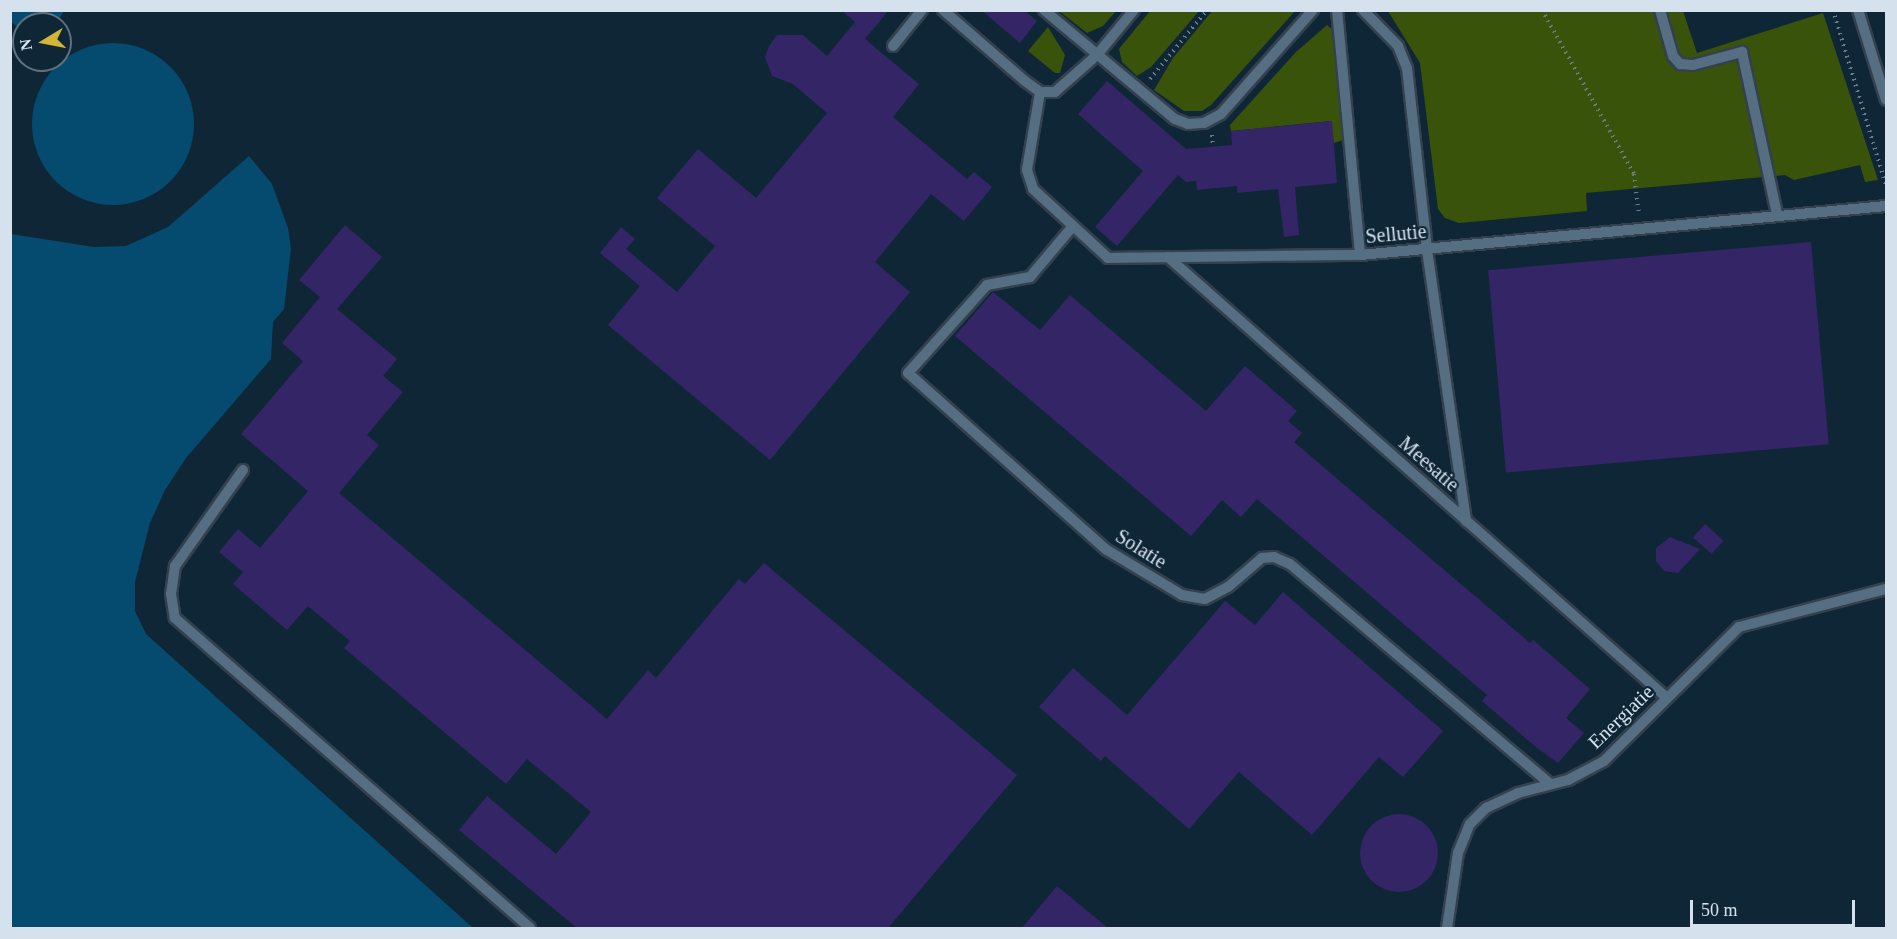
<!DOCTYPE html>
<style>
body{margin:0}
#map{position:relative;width:1897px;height:939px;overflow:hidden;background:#0f2636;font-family:"Times New Roman",serif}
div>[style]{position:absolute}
.green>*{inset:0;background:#39540a}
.water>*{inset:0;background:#054a6f}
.round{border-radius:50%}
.building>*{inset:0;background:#342567;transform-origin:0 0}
.path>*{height:4px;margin-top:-2px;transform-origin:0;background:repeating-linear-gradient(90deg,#6b7d8b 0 1.5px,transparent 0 6px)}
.roads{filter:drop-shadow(2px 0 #33414f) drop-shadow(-2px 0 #33414f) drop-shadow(0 2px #33414f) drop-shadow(0 -2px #33414f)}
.service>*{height:10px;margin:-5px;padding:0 5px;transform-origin:5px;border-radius:5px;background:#556e81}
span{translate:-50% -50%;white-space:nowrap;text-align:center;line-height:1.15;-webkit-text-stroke:4.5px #0f2636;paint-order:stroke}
.street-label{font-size:20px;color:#d5e2ed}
.frame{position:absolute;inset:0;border:12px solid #d5e2ed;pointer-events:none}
.north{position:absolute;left:12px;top:12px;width:60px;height:60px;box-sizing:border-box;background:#0f2636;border:2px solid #5e717f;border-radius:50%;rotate:260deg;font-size:16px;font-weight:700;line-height:24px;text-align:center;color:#d5e2ed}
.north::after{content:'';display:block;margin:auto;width:21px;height:27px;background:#d4b535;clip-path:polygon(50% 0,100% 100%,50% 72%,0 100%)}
.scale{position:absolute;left:1690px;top:900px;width:165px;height:27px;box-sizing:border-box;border:3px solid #d5e2ed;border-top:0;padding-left:8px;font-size:18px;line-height:21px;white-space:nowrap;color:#d5e2ed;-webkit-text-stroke:4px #0f2636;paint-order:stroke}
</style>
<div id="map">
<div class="green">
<i style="clip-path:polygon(1213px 10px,1295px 11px,1211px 105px,1202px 111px,1184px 111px,1154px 90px,1173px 58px)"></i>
<i style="clip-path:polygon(1059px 11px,1116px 11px,1103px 26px,1087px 33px)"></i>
<i style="clip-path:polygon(1150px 11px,1199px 11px,1151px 67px,1137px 76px,1122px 62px,1119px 49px)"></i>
<i style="clip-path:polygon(1388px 11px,1683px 11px,1697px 53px,1823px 13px,1878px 180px,1865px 182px,1860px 165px,1794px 180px,1785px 175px,1586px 193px,1587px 211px,1459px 223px,1445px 218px,1438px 209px,1420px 63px)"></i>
<i style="clip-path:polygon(1327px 25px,1335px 32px,1343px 140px,1334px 143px,1331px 121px,1231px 131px,1230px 125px,1296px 52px)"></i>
<i style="clip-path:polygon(1048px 27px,1065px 55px,1060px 73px,1055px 73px,1028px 51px)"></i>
</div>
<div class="water">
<i style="clip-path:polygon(10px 11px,11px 10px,64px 11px,56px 24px,24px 24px,24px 32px,11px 22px)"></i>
<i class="round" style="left:32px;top:43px;width:162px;height:162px"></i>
<i style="clip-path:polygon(249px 156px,272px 184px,288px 228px,291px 249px,284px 309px,273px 322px,271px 359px,186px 458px,165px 490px,150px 523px,135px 582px,135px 611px,146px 634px,473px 928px,11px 928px,11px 234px,94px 247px,126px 246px,168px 227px)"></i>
</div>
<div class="building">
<i style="clip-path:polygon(841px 10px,889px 10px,865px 39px,919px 84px,893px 117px,967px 179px,974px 172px,992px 187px,964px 221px,931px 194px,875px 262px,910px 292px,770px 460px,608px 325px,640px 286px,600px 253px,621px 227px,635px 239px,626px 249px,677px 292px,715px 246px,657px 198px,698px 149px,756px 198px,827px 113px,793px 84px,772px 76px,765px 57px,769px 46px,777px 35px,803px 35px,827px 56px,855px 22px)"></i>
<i style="clip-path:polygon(981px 10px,1024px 10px,1037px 21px,1020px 43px)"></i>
<i style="clip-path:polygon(1107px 81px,1186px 149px,1232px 145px,1231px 131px,1332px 121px,1337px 183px,1295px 187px,1299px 235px,1284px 237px,1278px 189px,1237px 193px,1237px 186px,1197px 190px,1196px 181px,1186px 182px,1178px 175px,1117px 246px,1095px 227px,1143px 171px,1078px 114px)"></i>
<i style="clip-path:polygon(345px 225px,382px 257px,337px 309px,397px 359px,383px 376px,403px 392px,367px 435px,379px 445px,339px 493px,607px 719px,648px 670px,656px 678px,739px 579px,745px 584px,764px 563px,1017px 775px,888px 928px,577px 928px,459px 830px,487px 796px,556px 854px,591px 812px,527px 759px,506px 784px,344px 648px,350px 641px,308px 606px,287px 630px,233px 584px,243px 572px,219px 552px,238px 529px,260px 548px,308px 491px,241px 434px,303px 361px,282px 343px,320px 297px,299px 280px)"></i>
<i style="left:1811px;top:242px;width:203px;height:324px;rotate:85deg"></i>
<i style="clip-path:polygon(993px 292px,1040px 330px,1070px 295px,1206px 411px,1245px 366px,1297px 411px,1288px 421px,1302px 433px,1294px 442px,1530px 643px,1533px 640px,1590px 689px,1566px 718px,1584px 733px,1558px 763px,1537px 748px,1482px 701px,1487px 695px,1257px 499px,1241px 517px,1222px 500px,1191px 536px,955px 336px)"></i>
<i style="left:1705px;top:524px;width:25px;height:18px;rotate:42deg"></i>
<i style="clip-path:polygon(1670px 537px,1700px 549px,1678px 573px,1664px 571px,1656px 561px,1656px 548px)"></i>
<i style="clip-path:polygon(1283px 592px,1443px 731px,1403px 777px,1379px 757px,1312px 835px,1239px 772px,1189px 829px,1105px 756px,1101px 761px,1039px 707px,1073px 668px,1127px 715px,1225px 601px,1255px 625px)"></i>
<i class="round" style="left:1360px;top:814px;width:78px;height:78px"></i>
<i style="clip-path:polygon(1057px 886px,1108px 928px,1022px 928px)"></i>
</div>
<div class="path">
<i style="left:1542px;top:10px;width:188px;rotate:60.7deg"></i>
<i style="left:1634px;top:174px;width:41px;rotate:83deg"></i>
<i style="left:1833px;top:10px;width:183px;rotate:73.2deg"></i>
<i style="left:1150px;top:79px;width:89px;rotate:-50.4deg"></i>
<i style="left:1212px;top:135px;width:11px;rotate:85deg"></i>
</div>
<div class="roads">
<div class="service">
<i style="left:943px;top:10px;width:108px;rotate:40.9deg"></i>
<i style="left:1025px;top:81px;width:19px;rotate:36deg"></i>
<i style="left:1040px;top:92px;width:15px"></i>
<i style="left:1055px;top:92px;width:56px;rotate:-41.4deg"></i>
<i style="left:1097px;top:55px;width:58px;rotate:-50.6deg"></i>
<i style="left:1044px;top:10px;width:170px;rotate:39.8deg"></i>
<i style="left:1175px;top:119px;width:14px;rotate:21deg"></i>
<i style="left:1188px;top:124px;width:16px;rotate:-4deg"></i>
<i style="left:1204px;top:123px;width:19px;rotate:-28deg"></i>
<i style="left:1221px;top:114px;width:139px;rotate:-48.5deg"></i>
<i style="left:1337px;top:10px;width:246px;rotate:84.6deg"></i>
<i style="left:1363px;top:10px;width:50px;rotate:45.8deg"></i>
<i style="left:1398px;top:46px;width:24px;rotate:68deg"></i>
<i style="left:1407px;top:68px;width:183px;rotate:83.7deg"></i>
<i style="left:1427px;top:250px;width:274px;rotate:81.8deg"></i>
<i style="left:1660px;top:10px;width:48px;rotate:74.2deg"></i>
<i style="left:1673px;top:56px;width:11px;rotate:49deg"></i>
<i style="left:1680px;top:64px;width:13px;rotate:4deg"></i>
<i style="left:1693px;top:65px;width:51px;rotate:-14.9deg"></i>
<i style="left:1742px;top:52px;width:166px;rotate:77.8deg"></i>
<i style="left:1858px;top:10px;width:94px;rotate:72.7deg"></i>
<i style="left:893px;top:46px;width:46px;rotate:-51.1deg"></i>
<i style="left:1040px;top:92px;width:79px;rotate:99.5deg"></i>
<i style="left:1027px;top:170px;width:20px;rotate:72deg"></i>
<i style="left:1033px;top:189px;width:102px;rotate:42.6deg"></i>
<i style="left:1108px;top:258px;width:252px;rotate:-0.7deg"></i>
<i style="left:1360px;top:255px;width:528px;rotate:-5.32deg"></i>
<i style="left:1073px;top:226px;width:67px;rotate:130.1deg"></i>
<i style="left:1030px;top:277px;width:44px;rotate:169.5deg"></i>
<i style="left:987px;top:285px;width:118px;rotate:131.9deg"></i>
<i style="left:908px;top:373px;width:266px;rotate:41.7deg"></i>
<i style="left:1107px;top:550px;width:87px;rotate:31deg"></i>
<i style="left:1182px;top:595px;width:23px;rotate:10deg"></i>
<i style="left:1205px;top:599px;width:26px;rotate:-28deg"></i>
<i style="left:1228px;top:587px;width:45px;rotate:-40.5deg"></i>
<i style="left:1262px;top:558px;width:12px;rotate:-5deg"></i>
<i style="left:1274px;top:557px;width:17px;rotate:24deg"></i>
<i style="left:1290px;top:564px;width:341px;rotate:40.2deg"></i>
<i style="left:1168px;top:257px;width:666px;rotate:41.47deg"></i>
<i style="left:243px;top:470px;width:118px;rotate:125.3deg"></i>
<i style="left:175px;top:566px;width:28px;rotate:98deg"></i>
<i style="left:171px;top:594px;width:24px;rotate:81deg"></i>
<i style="left:175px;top:618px;width:471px;rotate:41.1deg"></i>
<i style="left:1447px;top:928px;width:76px;rotate:-81.7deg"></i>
<i style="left:1458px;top:853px;width:31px;rotate:-68deg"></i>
<i style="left:1470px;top:824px;width:23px;rotate:-45deg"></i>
<i style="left:1486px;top:808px;width:35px;rotate:-25deg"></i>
<i style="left:1518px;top:793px;width:52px;rotate:-14.6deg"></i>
<i style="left:1568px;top:780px;width:41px;rotate:-27.8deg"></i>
<i style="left:1604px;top:761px;width:190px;rotate:-44.8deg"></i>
<i style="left:1739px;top:627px;width:152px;rotate:-14.5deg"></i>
</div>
</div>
<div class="street-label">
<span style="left:1396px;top:234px;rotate:-5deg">Sellutie</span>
<span style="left:1429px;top:464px;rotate:41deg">Meesatie</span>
<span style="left:1141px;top:549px;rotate:32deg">Solatie</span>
<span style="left:1621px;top:717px;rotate:-44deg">Energiatie</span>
</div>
<div class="frame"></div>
<div class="north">N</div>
<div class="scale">50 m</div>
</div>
